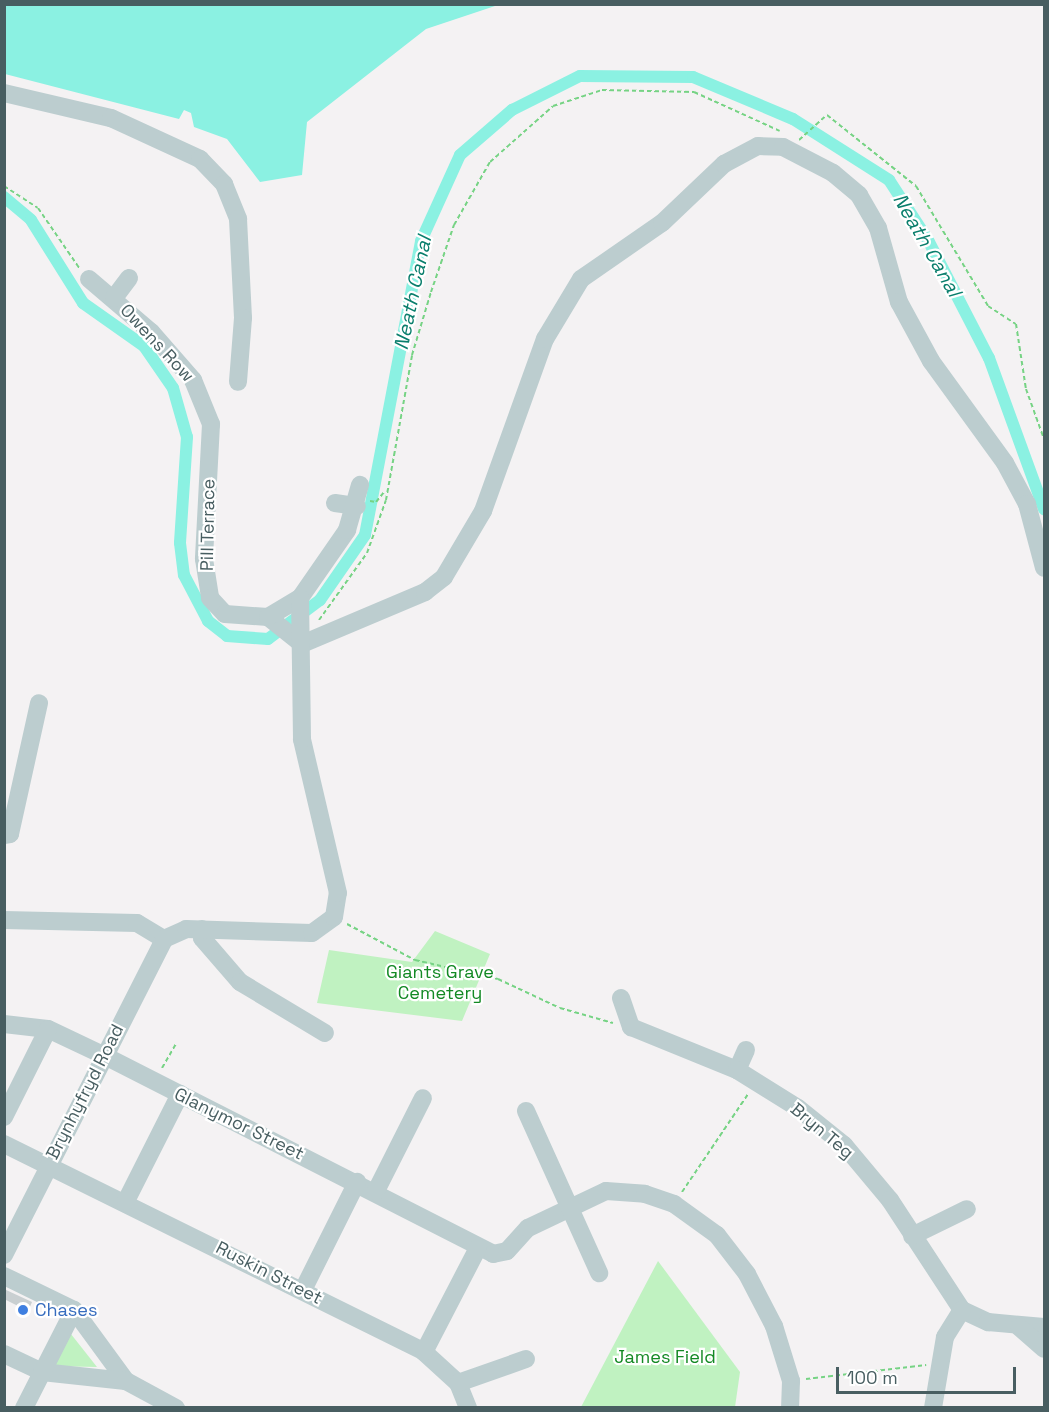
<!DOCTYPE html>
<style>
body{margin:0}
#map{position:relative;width:1049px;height:1412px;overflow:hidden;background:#f4f2f3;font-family:"Space Grotesk",sans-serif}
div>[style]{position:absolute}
.green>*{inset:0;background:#c0f2c1}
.water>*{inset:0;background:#8bf1e2}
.canal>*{height:12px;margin:-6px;padding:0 6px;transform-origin:6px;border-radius:6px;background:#8bf1e2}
.building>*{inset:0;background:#c9cfd1}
.path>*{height:2px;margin-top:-1px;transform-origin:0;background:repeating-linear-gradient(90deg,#76d384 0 4.5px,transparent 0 7.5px)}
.minor>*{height:18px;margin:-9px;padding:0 9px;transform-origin:9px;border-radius:9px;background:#bccdcf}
.dots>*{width:16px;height:16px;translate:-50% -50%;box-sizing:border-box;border:3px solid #fff;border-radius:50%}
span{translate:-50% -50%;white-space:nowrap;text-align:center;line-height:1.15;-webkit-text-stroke:4.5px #fff;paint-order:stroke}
.street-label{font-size:18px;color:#485e61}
.park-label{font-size:18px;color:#138924}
.shop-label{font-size:18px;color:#366cbe}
.left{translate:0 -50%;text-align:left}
.water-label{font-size:20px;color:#097e6c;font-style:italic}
.frame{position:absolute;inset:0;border:6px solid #485e61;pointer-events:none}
.scale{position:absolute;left:836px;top:1367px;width:180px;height:27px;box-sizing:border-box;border:3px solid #485e61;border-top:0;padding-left:8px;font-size:18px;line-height:21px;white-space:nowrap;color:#485e61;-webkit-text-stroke:4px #fff;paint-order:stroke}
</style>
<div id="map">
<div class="green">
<i style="clip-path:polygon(435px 931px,490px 954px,462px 1021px,317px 1003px,329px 950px,412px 962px)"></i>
<i style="clip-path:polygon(658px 1261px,740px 1372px,735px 1407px,581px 1407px)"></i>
<i style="clip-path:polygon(67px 1329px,97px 1367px,49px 1366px)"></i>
</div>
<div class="water">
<i style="clip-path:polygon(4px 5px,5px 4px,498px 5px,426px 29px,307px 122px,302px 175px,260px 182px,227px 139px,194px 127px,191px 113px,184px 110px,179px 119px,5px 74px)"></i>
</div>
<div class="canal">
<i style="left:4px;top:197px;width:35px;rotate:40deg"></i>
<i style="left:31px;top:220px;width:98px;rotate:57.9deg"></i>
<i style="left:83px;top:303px;width:75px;rotate:35.2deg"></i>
<i style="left:144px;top:346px;width:51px;rotate:55.4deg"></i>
<i style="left:173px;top:388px;width:51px;rotate:74.1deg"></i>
<i style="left:187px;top:437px;width:106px;rotate:93.8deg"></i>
<i style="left:180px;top:543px;width:32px;rotate:83deg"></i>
<i style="left:184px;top:575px;width:52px;rotate:62.4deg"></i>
<i style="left:208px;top:621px;width:24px;rotate:38deg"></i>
<i style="left:227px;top:636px;width:41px;rotate:4.2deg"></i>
<i style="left:268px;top:639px;width:65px;rotate:-36.9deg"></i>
<i style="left:320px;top:600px;width:79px;rotate:-55.3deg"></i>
<i style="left:365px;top:535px;width:299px;rotate:-79.2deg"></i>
<i style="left:421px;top:241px;width:94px;rotate:-65.6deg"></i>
<i style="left:460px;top:155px;width:69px;rotate:-40.9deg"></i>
<i style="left:512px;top:110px;width:76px;rotate:-26.6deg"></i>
<i style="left:580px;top:76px;width:113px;rotate:0.5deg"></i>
<i style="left:693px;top:77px;width:108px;rotate:22.8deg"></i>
<i style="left:793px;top:119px;width:114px;rotate:32.4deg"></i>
<i style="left:889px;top:180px;width:72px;rotate:57deg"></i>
<i style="left:928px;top:240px;width:133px;rotate:62.7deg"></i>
<i style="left:989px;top:358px;width:161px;rotate:70deg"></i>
</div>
<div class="building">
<i style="clip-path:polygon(4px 1289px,32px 1302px,28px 1311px,4px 1299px)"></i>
</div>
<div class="path">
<i style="left:799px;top:140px;width:38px;rotate:-42deg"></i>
<i style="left:827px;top:115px;width:114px;rotate:38.6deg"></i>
<i style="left:916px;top:186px;width:140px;rotate:59deg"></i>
<i style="left:988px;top:306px;width:33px;rotate:33deg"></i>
<i style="left:1016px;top:324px;width:66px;rotate:81.3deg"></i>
<i style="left:1026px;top:389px;width:53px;rotate:70.2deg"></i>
<i style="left:4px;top:186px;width:40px;rotate:32.9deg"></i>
<i style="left:38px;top:208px;width:74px;rotate:55.5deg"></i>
<i style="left:370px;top:501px;width:6px;rotate:9deg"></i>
<i style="left:376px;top:502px;width:13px;rotate:-51deg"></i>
<i style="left:319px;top:620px;width:82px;rotate:-54.4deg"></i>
<i style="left:367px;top:553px;width:56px;rotate:-70.3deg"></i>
<i style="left:386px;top:500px;width:147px;rotate:-79.8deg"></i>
<i style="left:412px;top:355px;width:66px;rotate:-73.2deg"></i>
<i style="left:431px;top:292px;width:71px;rotate:-71.1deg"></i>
<i style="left:454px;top:225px;width:73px;rotate:-60.3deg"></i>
<i style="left:490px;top:162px;width:84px;rotate:-41.6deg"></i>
<i style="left:553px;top:106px;width:52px;rotate:-18.1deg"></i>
<i style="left:602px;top:90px;width:92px;rotate:1.2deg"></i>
<i style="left:694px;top:92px;width:94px;rotate:24.4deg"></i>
<i style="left:347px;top:924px;width:77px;rotate:27.9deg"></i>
<i style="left:415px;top:960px;width:85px;rotate:12.9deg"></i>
<i style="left:498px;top:979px;width:68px;rotate:25.1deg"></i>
<i style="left:560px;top:1008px;width:55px;rotate:15.8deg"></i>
<i style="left:162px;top:1068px;width:28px;rotate:-60deg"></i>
<i style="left:682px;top:1192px;width:118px;rotate:-56deg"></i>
<i style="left:806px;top:1379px;width:121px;rotate:-6.7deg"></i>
</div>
<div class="minor">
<i style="left:4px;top:93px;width:110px;rotate:13.2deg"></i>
<i style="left:111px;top:118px;width:98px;rotate:24.7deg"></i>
<i style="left:200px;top:159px;width:35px;rotate:46deg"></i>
<i style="left:224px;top:184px;width:38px;rotate:68deg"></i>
<i style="left:238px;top:219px;width:99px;rotate:87.1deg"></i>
<i style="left:243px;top:318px;width:64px;rotate:94.5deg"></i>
<i style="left:89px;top:279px;width:82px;rotate:40.5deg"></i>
<i style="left:151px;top:332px;width:64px;rotate:48.8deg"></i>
<i style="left:193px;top:380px;width:48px;rotate:67.8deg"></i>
<i style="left:211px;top:424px;width:135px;rotate:93deg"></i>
<i style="left:204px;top:559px;width:39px;rotate:81deg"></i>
<i style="left:210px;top:598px;width:22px;rotate:47deg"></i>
<i style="left:225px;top:614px;width:43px;rotate:4deg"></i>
<i style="left:268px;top:617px;width:43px;rotate:38.5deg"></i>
<i style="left:114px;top:298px;width:25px;rotate:-53deg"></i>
<i style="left:335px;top:503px;width:22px;rotate:8deg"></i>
<i style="left:268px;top:617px;width:37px;rotate:-31deg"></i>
<i style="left:300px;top:598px;width:83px;rotate:-55.3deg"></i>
<i style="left:347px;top:530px;width:47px;rotate:-73.9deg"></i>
<i style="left:302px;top:644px;width:134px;rotate:-22.9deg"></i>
<i style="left:425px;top:592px;width:24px;rotate:-38deg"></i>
<i style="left:444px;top:577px;width:77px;rotate:-59.4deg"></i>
<i style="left:483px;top:511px;width:183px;rotate:-70.2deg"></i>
<i style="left:545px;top:339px;width:70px;rotate:-59deg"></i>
<i style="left:581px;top:279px;width:98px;rotate:-34.7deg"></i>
<i style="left:662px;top:223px;width:86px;rotate:-43.6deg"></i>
<i style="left:724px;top:164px;width:38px;rotate:-28deg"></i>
<i style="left:758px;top:146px;width:25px;rotate:2deg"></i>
<i style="left:783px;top:147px;width:56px;rotate:27.5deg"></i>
<i style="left:833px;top:173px;width:34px;rotate:40deg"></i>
<i style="left:859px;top:195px;width:38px;rotate:60deg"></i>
<i style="left:878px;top:228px;width:77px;rotate:74.2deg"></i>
<i style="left:899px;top:302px;width:67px;rotate:61.5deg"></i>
<i style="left:931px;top:361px;width:126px;rotate:54deg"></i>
<i style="left:1005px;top:463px;width:47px;rotate:61.8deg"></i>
<i style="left:1027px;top:504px;width:66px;rotate:75.1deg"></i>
<i style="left:4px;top:835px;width:6px;rotate:-9deg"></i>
<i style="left:10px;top:834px;width:134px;rotate:-77.5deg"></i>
<i style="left:4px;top:920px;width:133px;rotate:1.3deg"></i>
<i style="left:137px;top:923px;width:31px;rotate:31deg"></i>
<i style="left:202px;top:929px;width:9px;rotate:90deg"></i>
<i style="left:202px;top:938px;width:58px;rotate:49.2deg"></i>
<i style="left:240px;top:982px;width:99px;rotate:31deg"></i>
<i style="left:621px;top:998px;width:31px;rotate:71deg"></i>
<i style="left:631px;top:1027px;width:114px;rotate:22.1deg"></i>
<i style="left:4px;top:1024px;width:44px;rotate:6.5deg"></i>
<i style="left:48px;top:1029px;width:61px;rotate:25.3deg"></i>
<i style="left:103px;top:1055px;width:438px;rotate:27deg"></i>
<i style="left:493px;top:1254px;width:14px;rotate:-12deg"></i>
<i style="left:507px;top:1251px;width:31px;rotate:-48deg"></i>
<i style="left:528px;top:1228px;width:86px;rotate:-25.4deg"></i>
<i style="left:606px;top:1191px;width:39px;rotate:4deg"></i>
<i style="left:645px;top:1194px;width:31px;rotate:19deg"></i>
<i style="left:674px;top:1204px;width:53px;rotate:35.8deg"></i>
<i style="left:717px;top:1235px;width:49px;rotate:52.4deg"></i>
<i style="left:747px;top:1274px;width:59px;rotate:62.6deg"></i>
<i style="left:774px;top:1326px;width:58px;rotate:72.8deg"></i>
<i style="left:791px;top:1381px;width:27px;rotate:92deg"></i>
<i style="left:746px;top:1050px;width:22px;rotate:114deg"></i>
<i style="left:737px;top:1070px;width:72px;rotate:31.9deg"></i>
<i style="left:798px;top:1108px;width:59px;rotate:38.8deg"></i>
<i style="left:844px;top:1145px;width:72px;rotate:50.1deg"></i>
<i style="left:890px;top:1200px;width:131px;rotate:56.8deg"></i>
<i style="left:962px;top:1310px;width:29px;rotate:25deg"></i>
<i style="left:988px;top:1322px;width:56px;rotate:5.1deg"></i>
<i style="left:526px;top:1111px;width:178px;rotate:65.7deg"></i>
<i style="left:4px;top:1117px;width:98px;rotate:-63.4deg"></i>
<i style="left:4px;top:1144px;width:469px;rotate:26.3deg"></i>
<i style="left:424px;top:1352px;width:46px;rotate:42.4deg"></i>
<i style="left:458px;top:1383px;width:27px;rotate:68deg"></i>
<i style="left:376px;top:1191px;width:104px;rotate:-63.2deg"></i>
<i style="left:126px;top:1201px;width:120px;rotate:-63.2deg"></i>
<i style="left:912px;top:1236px;width:61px;rotate:-26.1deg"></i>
<i style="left:4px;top:1255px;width:354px;rotate:-63.1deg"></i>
<i style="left:164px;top:939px;width:24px;rotate:-24deg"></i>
<i style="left:186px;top:929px;width:126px;rotate:1.8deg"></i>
<i style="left:312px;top:933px;width:27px;rotate:-36deg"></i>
<i style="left:334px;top:917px;width:24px;rotate:-81deg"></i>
<i style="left:338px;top:893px;width:158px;rotate:-103.2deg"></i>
<i style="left:302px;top:739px;width:141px;rotate:-90.8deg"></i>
<i style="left:4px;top:1276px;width:78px;rotate:25.9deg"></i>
<i style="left:74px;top:1310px;width:88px;rotate:53.8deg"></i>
<i style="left:303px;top:1290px;width:121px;rotate:-63.4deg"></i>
<i style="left:1019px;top:1327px;width:33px;rotate:41deg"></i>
<i style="left:424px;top:1352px;width:117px;rotate:-62.6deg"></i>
<i style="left:4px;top:1354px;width:42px;rotate:25.3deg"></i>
<i style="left:42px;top:1372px;width:84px;rotate:6.1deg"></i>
<i style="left:126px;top:1381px;width:57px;rotate:28.4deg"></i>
<i style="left:458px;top:1383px;width:72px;rotate:-19.4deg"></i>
<i style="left:24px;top:1408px;width:110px;rotate:-63deg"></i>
<i style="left:933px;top:1408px;width:72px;rotate:-80.4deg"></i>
<i style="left:945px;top:1337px;width:32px;rotate:-58deg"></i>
</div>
<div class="dots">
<i style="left:23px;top:1310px;background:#3f7fe0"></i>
</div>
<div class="street-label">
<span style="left:157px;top:343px;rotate:47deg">Owens Row</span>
<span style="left:208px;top:525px;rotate:-89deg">Pill Terrace</span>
<span style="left:85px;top:1092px;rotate:-63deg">Brynhyfryd Road</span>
<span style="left:239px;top:1124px;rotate:26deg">Glanymor Street</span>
<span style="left:822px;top:1131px;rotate:40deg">Bryn Teg</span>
<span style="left:269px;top:1273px;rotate:27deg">Ruskin Street</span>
</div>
<div class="park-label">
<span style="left:440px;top:983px">Giants Grave<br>Cemetery</span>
<span style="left:665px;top:1357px">James Field</span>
</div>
<div class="shop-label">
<span class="left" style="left:35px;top:1310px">Chases</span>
</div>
<div class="water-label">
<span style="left:927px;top:245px;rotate:60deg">Neath Canal</span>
<span style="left:413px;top:293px;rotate:-78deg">Neath Canal</span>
</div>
<div class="frame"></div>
<div class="scale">100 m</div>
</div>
